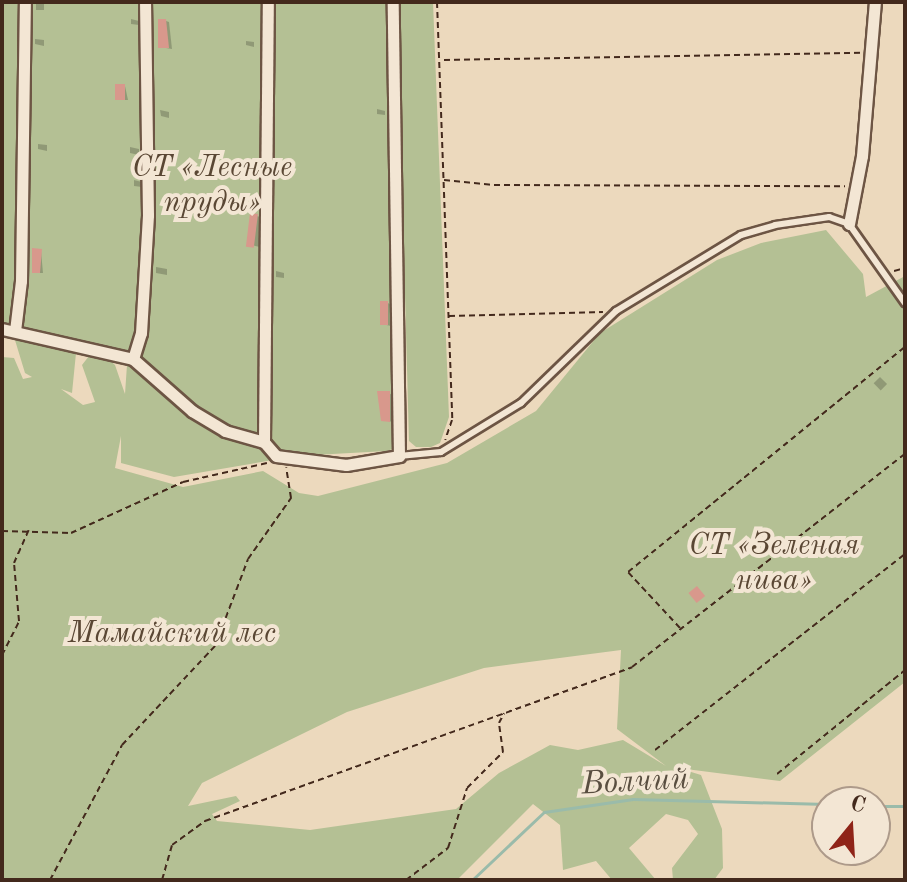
<!DOCTYPE html>
<meta charset="utf-8">
<style>
body{margin:0}
#map{position:relative;width:907px;height:882px;overflow:hidden;background:#ecd9bd;font-family:"Old Standard TT",serif}
div>[style]{position:absolute}
.green>*{inset:0;background:#b4c094}
.shadow>*{inset:0;background:#0003;transform-origin:0 0}
.stream>*{height:3px;margin:-1.5px;padding:0 1.5px;transform-origin:1.5px;border-radius:1.5px;background:#9abbaa}
.building>*{inset:0;background:#d8988c;transform-origin:0 0}
.path>*{height:2px;margin-top:-1px;transform-origin:0;background:repeating-linear-gradient(90deg,#43291c 0 6px,transparent 0 10px)}
.roads{filter:drop-shadow(2px 0 #6d5544) drop-shadow(-2px 0 #6d5544) drop-shadow(0 2px #6d5544) drop-shadow(0 -2px #6d5544)}
.service>*{height:6px;margin:-3px;padding:0 3px;transform-origin:3px;border-radius:3px;background:#f3e6d4}
.minor>*{height:11px;margin:-5.5px;padding:0 5.5px;transform-origin:5.5px;border-radius:5.5px;background:#f3e6d4}
span{translate:-50% -50%;white-space:nowrap;text-align:center;line-height:1.15;-webkit-text-stroke:8px #f3e6d4;paint-order:stroke}
.park-label{font-size:30px;color:#5a4734;font-style:italic}
.water-label{font-size:32px;color:#594e40;font-style:italic}
.frame{position:absolute;inset:0;border:4px solid #43291c;pointer-events:none}
.north{position:absolute;left:811px;top:786px;width:80px;height:80px;box-sizing:border-box;background:#f3e6d4;border:2px solid #ad9a8a;border-radius:50%;rotate:18deg;font-size:22px;font-weight:700;line-height:32px;text-align:center;color:#43291c}
.north::after{content:'';display:block;margin:auto;width:28px;height:36px;background:#8f2418;clip-path:polygon(50% 0,100% 100%,50% 72%,0 100%)}
</style>
<div id="map">
<div class="green">
<i style="clip-path:polygon(evenodd,2px 2px,389px 2px,403px 445px,387px 451px,296px 456px,174px 477px,121px 463px,121px 436px,115px 468px,183px 487px,263px 471px,299px 493px,318px 496px,447px 463px,536px 411px,600px 333px,717px 260px,761px 243px,826px 230px,863px 274px,866px 297px,905px 276px,905px 682px,780px 781px,678px 768px,701px 775px,722px 829px,723px 868px,714px 880px,673px 880px,672px 868px,698px 834px,688px 820px,666px 814px,629px 848px,656px 880px,612px 880px,596px 861px,563px 870px,560px 825px,533px 804px,457px 880px,2px 880px,2px 357px,14px 358px,23px 379px,32px 377px,25px 373px,11px 327px,2px 326px,2px 2px,128px 350px,125px 394px,115px 365px,105px 356px,89px 356px,82px 365px,95px 402px,83px 405px,61px 389px,72px 393px,76px 353px,128px 350px,2px 2px,621px 650px,617px 729px,666px 766px,623px 740px,578px 750px,550px 745px,499px 773px,456px 809px,310px 830px,217px 821px,212px 814px,240px 801px,236px 796px,188px 806px,202px 783px,347px 712px,484px 668px,621px 650px)"></i>
<i style="clip-path:polygon(397px 2px,433px 2px,449px 417px,440px 443px,431px 447px,416px 447px,409px 441px)"></i>
</div>
<div class="shadow">
<i style="left:36px;top:2px;width:8px;height:8px"></i>
<i style="clip-path:polygon(131px 19px,139px 21px,139px 25px,131px 24px)"></i>
<i style="clip-path:polygon(166px 21px,169px 22px,172px 49px,160px 47px)"></i>
<i style="clip-path:polygon(35px 39px,44px 40px,44px 46px,35px 44px)"></i>
<i style="clip-path:polygon(246px 41px,254px 42px,254px 47px,246px 45px)"></i>
<i style="clip-path:polygon(125px 86px,128px 100px,120px 100px,117px 98px)"></i>
<i style="clip-path:polygon(377px 109px,385px 111px,385px 115px,377px 114px)"></i>
<i style="clip-path:polygon(160px 110px,169px 112px,169px 118px,161px 116px)"></i>
<i style="clip-path:polygon(38px 144px,47px 145px,47px 151px,38px 149px)"></i>
<i style="clip-path:polygon(130px 147px,139px 149px,139px 155px,130px 153px)"></i>
<i style="clip-path:polygon(134px 180px,142px 182px,142px 187px,134px 186px)"></i>
<i style="clip-path:polygon(257px 216px,260px 217px,260px 247px,251px 245px)"></i>
<i style="clip-path:polygon(41px 251px,43px 273px,37px 273px,34px 272px)"></i>
<i style="clip-path:polygon(156px 267px,167px 269px,167px 275px,156px 273px)"></i>
<i style="clip-path:polygon(276px 271px,284px 273px,284px 278px,276px 277px)"></i>
<i style="clip-path:polygon(388px 303px,391px 305px,391px 326px,382px 324px)"></i>
<i style="left:880px;top:377px;width:10px;height:9px;rotate:45deg"></i>
<i style="clip-path:polygon(389px 393px,392px 395px,393px 422px,383px 420px)"></i>
</div>
<div class="stream">
<i style="left:875px;top:806px;width:30px"></i>
<i style="left:472px;top:880px;width:99px;rotate:-43.4deg"></i>
<i style="left:544px;top:812px;width:90px;rotate:-8.3deg"></i>
<i style="left:633px;top:799px;width:194px;rotate:1.5deg"></i>
</div>
<div class="building">
<i style="clip-path:polygon(158px 19px,166px 19px,169px 48px,158px 48px)"></i>
<i style="left:115px;top:84px;width:10px;height:16px"></i>
<i style="left:250px;top:213px;width:8px;height:34px;rotate:7deg"></i>
<i style="clip-path:polygon(32px 248px,42px 249px,40px 273px,32px 273px)"></i>
<i style="left:380px;top:301px;width:8px;height:24px"></i>
<i style="clip-path:polygon(377px 391px,390px 391px,390px 422px,381px 421px)"></i>
<i style="left:697px;top:586px;width:13px;height:11px;rotate:51deg"></i>
</div>
<div class="path">
<i style="left:437px;top:2px;width:418px;rotate:87.9deg"></i>
<i style="left:452px;top:420px;width:21px;rotate:109deg"></i>
<i style="left:444px;top:60px;width:418px;rotate:-1deg"></i>
<i style="left:444px;top:180px;width:50px;rotate:5.7deg"></i>
<i style="left:494px;top:185px;width:351px;rotate:0.2deg"></i>
<i style="left:894px;top:271px;width:11px;rotate:-15deg"></i>
<i style="left:449px;top:316px;width:154px;rotate:-1.5deg"></i>
<i style="left:2px;top:531px;width:69px;rotate:1.7deg"></i>
<i style="left:71px;top:533px;width:123px;rotate:-24.5deg"></i>
<i style="left:183px;top:482px;width:86px;rotate:-12.7deg"></i>
<i style="left:680px;top:628px;width:76px;rotate:-132.9deg"></i>
<i style="left:628px;top:572px;width:357px;rotate:-39.1deg"></i>
<i style="left:2px;top:655px;width:38px;rotate:-63deg"></i>
<i style="left:19px;top:621px;width:58px;rotate:-94.9deg"></i>
<i style="left:14px;top:563px;width:36px;rotate:-66deg"></i>
<i style="left:655px;top:750px;width:318px;rotate:-38.1deg"></i>
<i style="left:777px;top:774px;width:165px;rotate:-39.1deg"></i>
<i style="left:50px;top:880px;width:153px;rotate:-61.9deg"></i>
<i style="left:122px;top:745px;width:136px;rotate:-46.8deg"></i>
<i style="left:215px;top:646px;width:93px;rotate:-69.2deg"></i>
<i style="left:248px;top:559px;width:75px;rotate:-54.8deg"></i>
<i style="left:291px;top:498px;width:31px;rotate:-99deg"></i>
<i style="left:162px;top:880px;width:36px;rotate:-74deg"></i>
<i style="left:172px;top:845px;width:41px;rotate:-36deg"></i>
<i style="left:205px;top:821px;width:454px;rotate:-19.8deg"></i>
<i style="left:632px;top:667px;width:346px;rotate:-38deg"></i>
<i style="left:406px;top:880px;width:53px;rotate:-37.3deg"></i>
<i style="left:448px;top:848px;width:63px;rotate:-72.4deg"></i>
<i style="left:467px;top:788px;width:51px;rotate:-45deg"></i>
<i style="left:503px;top:752px;width:29px;rotate:-98deg"></i>
<i style="left:499px;top:723px;width:11px;rotate:-63deg"></i>
</div>
<div class="roads">
<div class="service">
<i style="left:399px;top:456px;width:42px;rotate:-5.4deg"></i>
<i style="left:441px;top:452px;width:94px;rotate:-31.5deg"></i>
<i style="left:521px;top:403px;width:132px;rotate:-44.1deg"></i>
<i style="left:616px;top:311px;width:146px;rotate:-31.3deg"></i>
<i style="left:741px;top:235px;width:35px;rotate:-16deg"></i>
<i style="left:775px;top:225px;width:55px;rotate:-8.4deg"></i>
<i style="left:829px;top:217px;width:21px;rotate:19deg"></i>
<i style="left:849px;top:224px;width:97px;rotate:54.7deg"></i>
</div>
<div class="minor">
<i style="left:849px;top:224px;width:69px;rotate:-79.2deg"></i>
<i style="left:862px;top:156px;width:155px;rotate:-85.2deg"></i>
<i style="left:2px;top:329px;width:134px;rotate:12.9deg"></i>
<i style="left:133px;top:359px;width:79px;rotate:41.4deg"></i>
<i style="left:192px;top:411px;width:39px;rotate:31deg"></i>
<i style="left:225px;top:431px;width:41px;rotate:15.8deg"></i>
<i style="left:264px;top:442px;width:18px;rotate:49deg"></i>
<i style="left:276px;top:456px;width:71px;rotate:7.3deg"></i>
<i style="left:346px;top:465px;width:54px;rotate:-9.6deg"></i>
<i style="left:399px;top:456px;width:454px;rotate:-90.8deg"></i>
<i style="left:15px;top:331px;width:50px;rotate:-83.2deg"></i>
<i style="left:21px;top:281px;width:279px;rotate:-89.2deg"></i>
<i style="left:133px;top:359px;width:27px;rotate:-73deg"></i>
<i style="left:141px;top:333px;width:118px;rotate:-86.6deg"></i>
<i style="left:148px;top:215px;width:213px;rotate:-90.8deg"></i>
<i style="left:264px;top:442px;width:440px;rotate:-89.5deg"></i>
</div>
</div>
<div class="park-label">
<span style="left:212px;top:185px">СТ «Лесные<br>пруды»</span>
<span style="left:774px;top:563px">СТ «Зеленая<br>нива»</span>
<span style="left:172px;top:634px">Мамайский лес</span>
</div>
<div class="water-label">
<span style="left:635px;top:783px;rotate:-3deg">Волчий</span>
</div>
<div class="frame"></div>
<div class="north">С</div>
</div>
